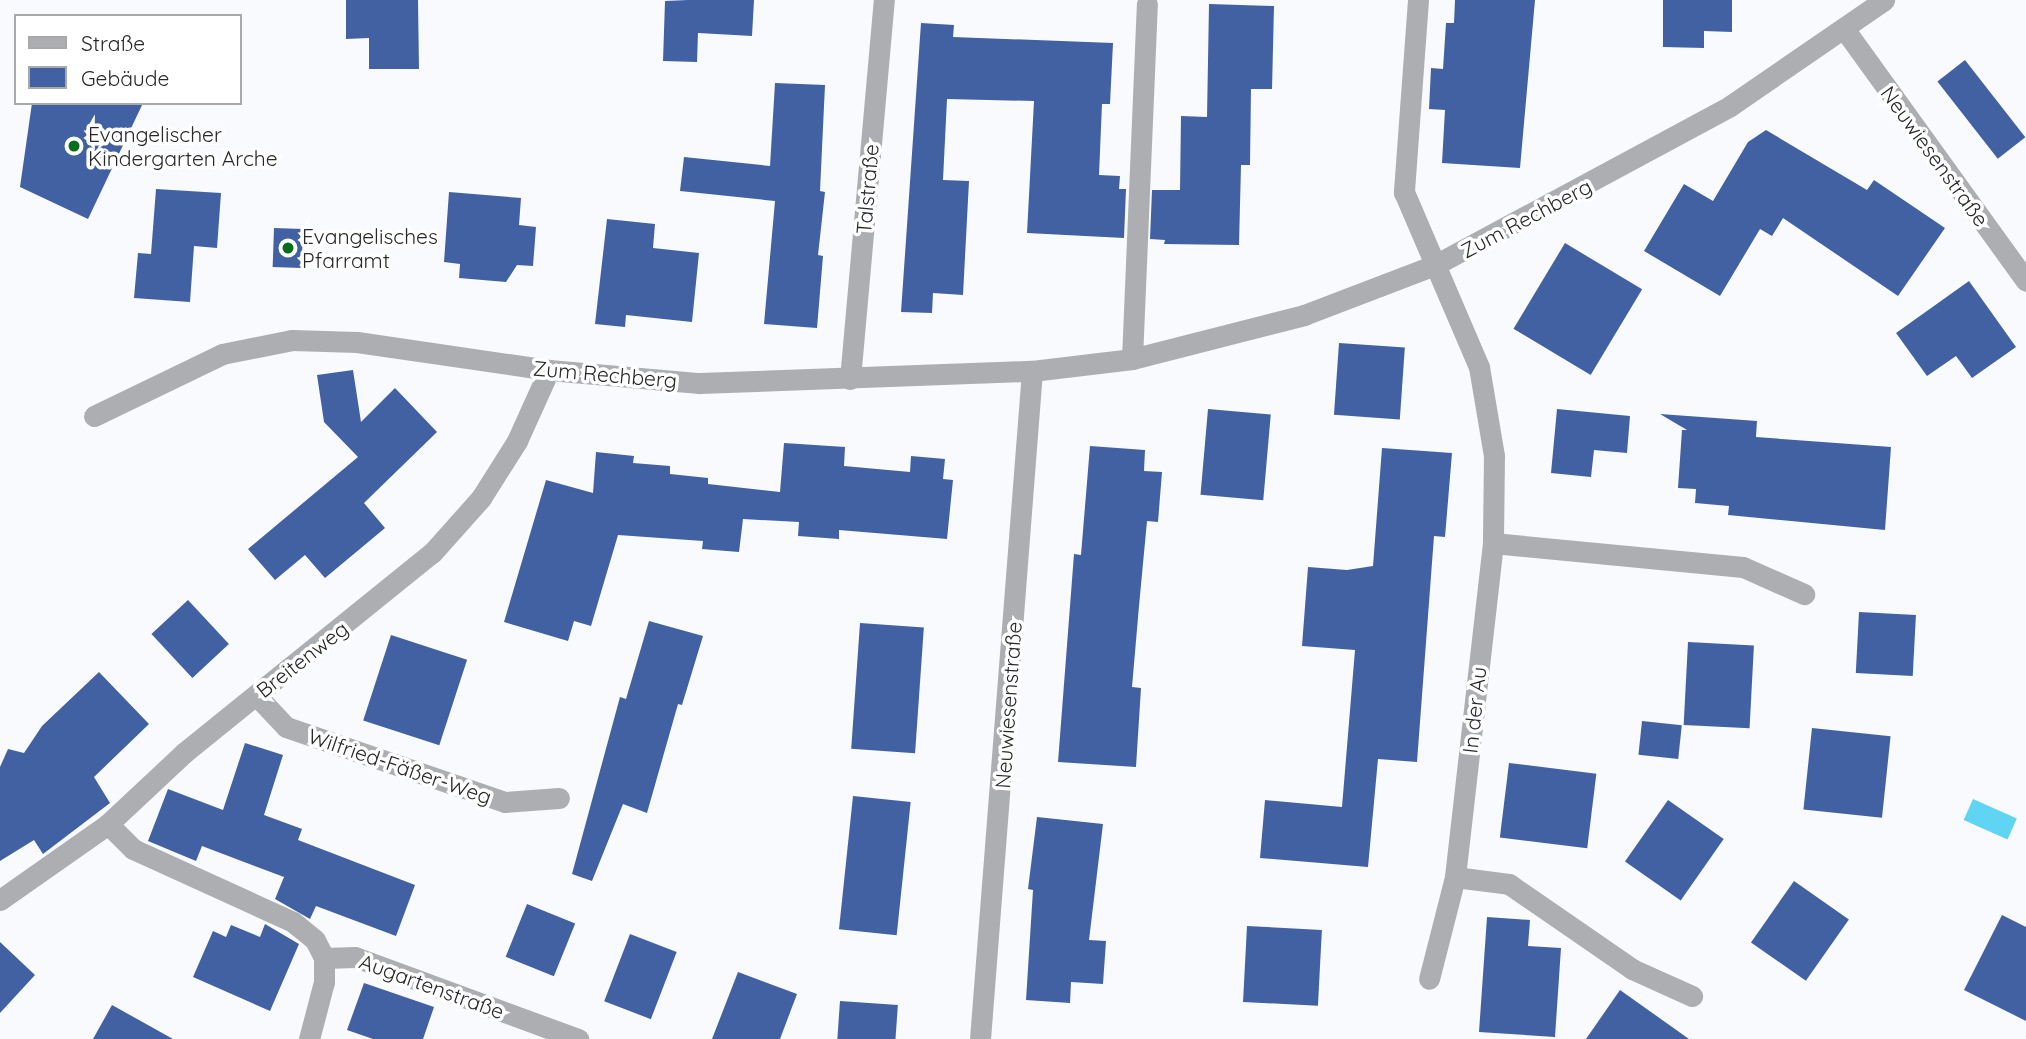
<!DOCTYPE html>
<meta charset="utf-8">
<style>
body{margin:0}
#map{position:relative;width:2026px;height:1039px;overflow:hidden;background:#f8fafe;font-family:Quicksand,sans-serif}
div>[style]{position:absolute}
.water>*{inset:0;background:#60d4f3;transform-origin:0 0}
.building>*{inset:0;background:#4261a3;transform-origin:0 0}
.minor>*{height:21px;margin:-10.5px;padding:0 10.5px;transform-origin:10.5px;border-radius:10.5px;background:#adaeb1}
.dots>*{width:19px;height:19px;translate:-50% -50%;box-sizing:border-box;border:4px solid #fff;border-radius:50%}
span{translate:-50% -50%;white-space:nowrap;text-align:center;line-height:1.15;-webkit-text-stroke:7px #fff;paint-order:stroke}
.poi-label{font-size:21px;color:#27282a}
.left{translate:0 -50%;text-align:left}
.street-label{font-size:21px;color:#27282a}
.legend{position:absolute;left:14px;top:14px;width:228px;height:91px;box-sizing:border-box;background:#fff;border:2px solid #a9a9aa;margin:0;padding:9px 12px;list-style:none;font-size:21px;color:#27282a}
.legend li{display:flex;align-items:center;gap:14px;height:35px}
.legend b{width:35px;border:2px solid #a9a9aa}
</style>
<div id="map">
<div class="water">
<i style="left:1973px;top:799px;width:48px;height:23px;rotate:24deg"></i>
</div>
<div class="building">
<i style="clip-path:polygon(346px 0,418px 0,419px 69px,369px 69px,369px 38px,346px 39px)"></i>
<i style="clip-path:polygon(688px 0,754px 0,752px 36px,698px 33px,697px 62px,663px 61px,665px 1px)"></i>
<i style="clip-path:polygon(1455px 0,1535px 0,1520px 168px,1442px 163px,1445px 110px,1429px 109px,1431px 68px,1443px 69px,1446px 23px,1454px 23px)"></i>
<i style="clip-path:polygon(1663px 0,1732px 0,1732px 32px,1704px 31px,1704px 48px,1663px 47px)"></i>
<i style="clip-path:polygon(1209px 4px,1274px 6px,1272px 89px,1251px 89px,1250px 165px,1241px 165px,1239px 245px,1164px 244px,1165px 240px,1150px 239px,1152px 190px,1180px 190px,1181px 116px,1207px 117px)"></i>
<i style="clip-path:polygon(921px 23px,954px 25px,953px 37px,1113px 43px,1110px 104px,1102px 104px,1099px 175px,1120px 176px,1119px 189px,1126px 189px,1124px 238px,1027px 233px,1034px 101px,947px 99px,943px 180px,969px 181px,963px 295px,933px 293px,932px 313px,901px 312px)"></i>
<i style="left:1965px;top:60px;width:98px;height:35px;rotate:52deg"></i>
<i style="clip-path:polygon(775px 83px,825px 85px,820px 191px,825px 192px,818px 255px,823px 256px,817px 328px,764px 324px,775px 201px,680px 191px,684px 157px,770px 166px)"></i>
<i style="clip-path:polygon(32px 103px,143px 103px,88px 219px,20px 187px)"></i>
<i style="clip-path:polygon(1766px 130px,1867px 190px,1874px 180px,1945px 228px,1898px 296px,1783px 218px,1772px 236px,1760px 229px,1720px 296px,1644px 251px,1684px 184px,1713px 201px,1748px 142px)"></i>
<i style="clip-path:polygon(156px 189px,221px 193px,217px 248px,194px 246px,190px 302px,134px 298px,138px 253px,151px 254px)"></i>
<i style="clip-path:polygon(449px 192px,521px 198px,519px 225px,536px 227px,533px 266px,517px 265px,506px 282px,459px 278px,460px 264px,444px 262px)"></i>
<i style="clip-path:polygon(607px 219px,655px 224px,653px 248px,699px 253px,692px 322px,626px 315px,625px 327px,595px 324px)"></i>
<i style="left:274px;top:228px;width:29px;height:39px;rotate:2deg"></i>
<i style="left:1565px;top:243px;width:90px;height:100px;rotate:31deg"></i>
<i style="clip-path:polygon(1969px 281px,2016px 347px,1972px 378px,1956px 356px,1927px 376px,1896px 333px)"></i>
<i style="left:1339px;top:343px;width:66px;height:72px;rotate:4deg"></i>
<i style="clip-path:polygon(353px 370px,361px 422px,395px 388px,437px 432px,364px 503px,385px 528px,325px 578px,305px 555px,275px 580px,248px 549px,358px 457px,324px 422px,317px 375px)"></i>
<i style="left:1208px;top:409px;width:63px;height:86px;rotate:5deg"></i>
<i style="clip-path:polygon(1557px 409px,1630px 416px,1627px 453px,1594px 450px,1591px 477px,1551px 473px)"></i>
<i style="clip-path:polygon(1660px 414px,1757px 421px,1756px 437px,1891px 447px,1885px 530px,1728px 515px,1729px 506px,1695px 503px,1696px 489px,1678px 488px,1682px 430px,1687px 430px)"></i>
<i style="clip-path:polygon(784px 443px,845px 447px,844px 466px,910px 472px,911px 456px,945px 459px,943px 479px,953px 480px,947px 539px,839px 530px,839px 539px,798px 536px,799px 522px,743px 519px,739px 552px,702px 549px,703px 541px,618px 535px,591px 626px,574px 621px,568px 641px,504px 622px,546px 480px,593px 493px,596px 452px,634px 456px,633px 463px,670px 466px,670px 474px,708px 478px,708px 484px,780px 492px)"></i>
<i style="clip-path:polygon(1090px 446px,1145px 450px,1144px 471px,1162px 472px,1158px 522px,1147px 521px,1139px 606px,1132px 687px,1141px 688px,1136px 767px,1058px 762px,1074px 554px,1081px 555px)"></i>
<i style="clip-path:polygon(1382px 448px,1452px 453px,1445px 537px,1434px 536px,1417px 762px,1378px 759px,1368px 867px,1260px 858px,1265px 800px,1342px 807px,1355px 650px,1302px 646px,1308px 567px,1347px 570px,1373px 566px)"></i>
<i style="left:188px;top:600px;width:60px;height:50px;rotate:47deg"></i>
<i style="left:1859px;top:612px;width:57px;height:61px;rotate:3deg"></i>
<i style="clip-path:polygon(649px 621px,703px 636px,682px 705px,678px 704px,647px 813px,623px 804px,592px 881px,572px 874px,620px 697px,626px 699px)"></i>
<i style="left:860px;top:623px;width:64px;height:126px;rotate:4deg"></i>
<i style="left:391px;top:635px;width:80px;height:90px;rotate:18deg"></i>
<i style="left:1688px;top:642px;width:66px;height:83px;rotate:3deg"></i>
<i style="clip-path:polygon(99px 672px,149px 724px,94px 777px,110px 803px,43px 854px,34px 840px,0 861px,0 767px,8px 749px,24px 753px,42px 726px)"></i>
<i style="left:1642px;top:721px;width:40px;height:34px;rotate:6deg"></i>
<i style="left:1812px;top:728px;width:79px;height:82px;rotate:6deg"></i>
<i style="clip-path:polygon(245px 743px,283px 755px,264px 815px,302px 829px,298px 840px,415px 885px,396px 936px,316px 906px,310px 919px,275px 899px,284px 877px,202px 846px,196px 861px,148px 841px,168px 789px,223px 810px)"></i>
<i style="left:1509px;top:763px;width:88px;height:75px;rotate:7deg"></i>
<i style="left:853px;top:796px;width:58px;height:134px;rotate:6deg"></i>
<i style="left:1668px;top:800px;width:68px;height:75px;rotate:35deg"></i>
<i style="clip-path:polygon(1037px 817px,1103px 824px,1089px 940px,1106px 941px,1103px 984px,1071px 982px,1070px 1003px,1026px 1000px,1033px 890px,1028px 889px)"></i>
<i style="left:1794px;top:881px;width:67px;height:75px;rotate:35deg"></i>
<i style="left:527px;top:904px;width:52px;height:57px;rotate:22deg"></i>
<i style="clip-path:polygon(2002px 915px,2026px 927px,2026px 1021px,1964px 990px)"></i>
<i style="clip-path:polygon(1487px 917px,1530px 920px,1528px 946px,1561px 948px,1555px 1037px,1479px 1032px)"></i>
<i style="clip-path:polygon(265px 924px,299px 944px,270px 1011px,193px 977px,213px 931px,226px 937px,231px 925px,260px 937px)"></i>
<i style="left:1247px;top:926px;width:75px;height:76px;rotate:3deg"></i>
<i style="left:630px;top:934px;width:50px;height:72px;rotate:21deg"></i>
<i style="clip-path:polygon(0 942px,35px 975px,0 1013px)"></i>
<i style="clip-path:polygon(738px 972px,797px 994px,780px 1039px,712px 1039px)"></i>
<i style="clip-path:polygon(364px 983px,434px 1007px,423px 1039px,373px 1039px,347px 1030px)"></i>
<i style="clip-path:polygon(1620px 990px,1689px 1039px,1586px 1039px)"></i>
<i style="left:840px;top:1001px;width:58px;height:38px;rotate:4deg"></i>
<i style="clip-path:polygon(112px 1005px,173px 1039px,93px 1039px)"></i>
</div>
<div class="minor">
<i style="left:1418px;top:0;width:193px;rotate:94.2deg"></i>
<i style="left:1404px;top:192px;width:190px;rotate:66.8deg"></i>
<i style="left:1479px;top:367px;width:90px;rotate:80.4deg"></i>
<i style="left:1494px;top:456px;width:87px;rotate:90.7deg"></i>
<i style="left:1493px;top:543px;width:336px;rotate:96.5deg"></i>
<i style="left:1455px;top:877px;width:105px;rotate:104.3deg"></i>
<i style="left:1845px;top:30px;width:309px;rotate:54.2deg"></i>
<i style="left:1132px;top:359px;width:355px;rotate:-87.6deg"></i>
<i style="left:850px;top:379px;width:381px;rotate:-84.9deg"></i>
<i style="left:94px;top:416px;width:142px;rotate:-25.8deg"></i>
<i style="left:222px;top:354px;width:71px;rotate:-11.3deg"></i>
<i style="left:292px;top:340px;width:65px;rotate:1.8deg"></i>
<i style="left:357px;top:342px;width:194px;rotate:8.3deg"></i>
<i style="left:549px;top:370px;width:151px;rotate:5deg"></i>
<i style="left:699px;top:383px;width:333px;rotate:-2.1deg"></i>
<i style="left:1032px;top:371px;width:101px;rotate:-6.8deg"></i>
<i style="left:1132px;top:359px;width:178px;rotate:-14.3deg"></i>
<i style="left:1304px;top:315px;width:140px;rotate:-20.9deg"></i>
<i style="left:1435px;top:265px;width:335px;rotate:-28.3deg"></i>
<i style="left:1730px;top:106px;width:187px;rotate:-34.5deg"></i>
<i style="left:1493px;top:543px;width:251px;rotate:5.5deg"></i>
<i style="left:1743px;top:567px;width:67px;rotate:23.9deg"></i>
<i style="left:256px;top:695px;width:44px;rotate:46.8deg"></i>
<i style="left:286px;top:727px;width:231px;rotate:18.9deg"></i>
<i style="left:505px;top:802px;width:54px;rotate:-4.2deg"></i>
<i style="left:108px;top:824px;width:35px;rotate:45deg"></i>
<i style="left:133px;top:849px;width:176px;rotate:24.5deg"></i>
<i style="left:293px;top:922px;width:28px;rotate:39deg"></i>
<i style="left:315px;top:940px;width:20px;rotate:63deg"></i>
<i style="left:324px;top:958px;width:31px;rotate:-2deg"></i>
<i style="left:355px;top:957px;width:238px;rotate:20.2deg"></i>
<i style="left:1455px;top:877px;width:54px;rotate:7.4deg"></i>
<i style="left:1509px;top:884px;width:150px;rotate:34.6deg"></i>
<i style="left:1632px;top:969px;width:66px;rotate:24.2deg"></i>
<i style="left:0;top:900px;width:132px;rotate:-35.1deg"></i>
<i style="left:108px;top:824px;width:105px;rotate:-43.1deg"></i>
<i style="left:185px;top:752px;width:317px;rotate:-38.9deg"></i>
<i style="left:432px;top:553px;width:74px;rotate:-48.3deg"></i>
<i style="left:481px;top:498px;width:67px;rotate:-57.7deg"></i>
<i style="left:517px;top:441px;width:78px;rotate:-65.7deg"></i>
<i style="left:309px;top:1039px;width:59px;rotate:-75.3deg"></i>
<i style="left:324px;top:982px;width:24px;rotate:-90deg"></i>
<i style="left:980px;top:1039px;width:670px;rotate:-85.55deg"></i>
</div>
<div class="dots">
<i style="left:74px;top:146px;background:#076d1c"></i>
<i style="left:288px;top:248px;background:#076d1c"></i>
</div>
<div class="poi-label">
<span class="left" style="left:88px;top:146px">Evangelischer<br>Kindergarten Arche</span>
<span class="left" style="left:302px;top:248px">Evangelisches<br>Pfarramt</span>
</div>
<div class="street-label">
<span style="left:1935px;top:156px;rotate:54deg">Neuwiesenstraße</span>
<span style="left:867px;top:189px;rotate:-85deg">Talstraße</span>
<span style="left:1526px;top:218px;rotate:-28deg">Zum Rechberg</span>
<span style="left:605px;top:374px;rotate:5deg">Zum Rechberg</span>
<span style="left:302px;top:659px;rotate:-38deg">Breitenweg</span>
<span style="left:1008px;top:705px;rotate:-86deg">Neuwiesenstraße</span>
<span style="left:1474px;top:710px;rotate:-84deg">In der Au</span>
<span style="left:400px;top:766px;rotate:19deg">Wilfried-Fäßer-Weg</span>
<span style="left:432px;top:986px;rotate:20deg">Augartenstraße</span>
</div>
<ul class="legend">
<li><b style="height:9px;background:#adaeb1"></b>Straße</li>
<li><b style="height:19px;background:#4261a3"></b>Gebäude</li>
</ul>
</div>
